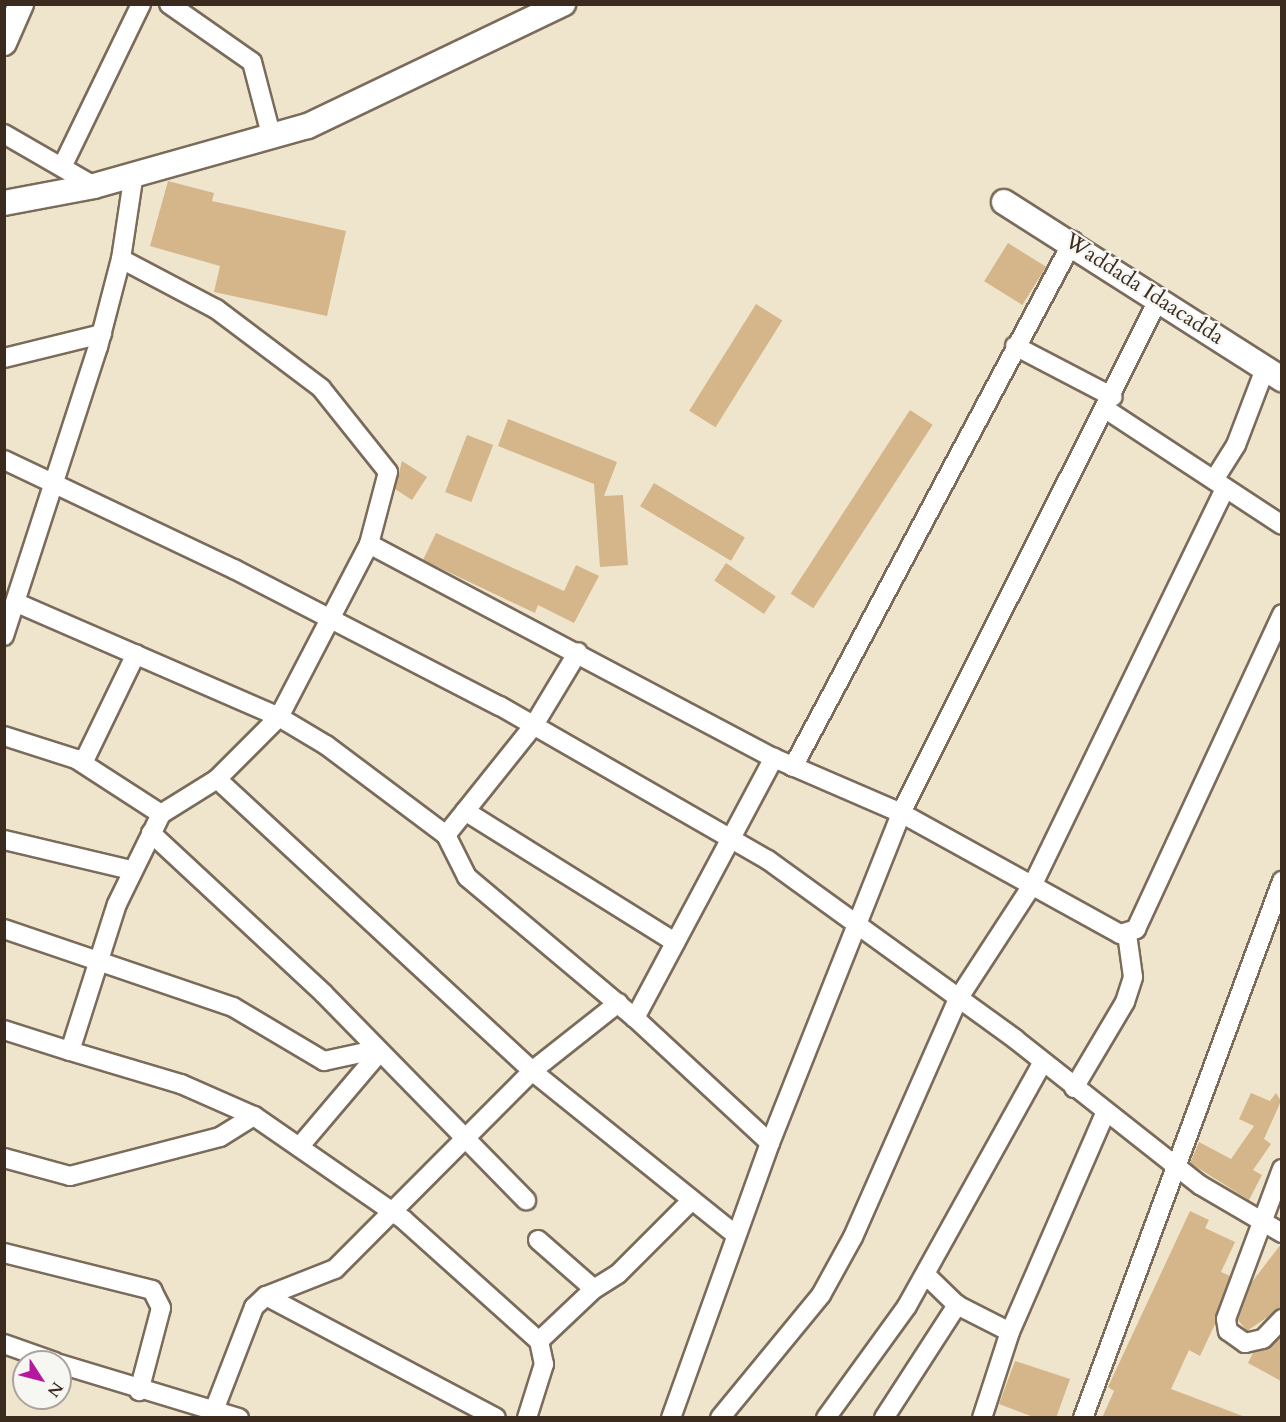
<!DOCTYPE html>
<style>
body{margin:0}
#map{position:relative;width:1286px;height:1422px;overflow:hidden;background:#efe5cc;font-family:Cardo,serif}
div>[style]{position:absolute}
.building>*{inset:0;background:#d5b58a;transform-origin:0 0}
.roads{filter:drop-shadow(2px 0 #7a6b5b) drop-shadow(-2px 0 #7a6b5b) drop-shadow(0 2px #7a6b5b) drop-shadow(0 -2px #7a6b5b)}
.street>*{height:18px;margin:-9px;padding:0 9px;transform-origin:9px;border-radius:9px;background:#fff}
.secondary>*{height:24px;margin:-12px;padding:0 12px;transform-origin:12px;border-radius:12px;background:#fff}
span{translate:-50% -50%;white-space:nowrap;text-align:center;line-height:1.15;-webkit-text-stroke:4.5px #f6f6f2;paint-order:stroke}
.street-label{font-size:22px;color:#3b2a1e}
.frame{position:absolute;inset:0;border:6px solid #3b2a1e;pointer-events:none}
.north{position:absolute;left:12px;top:1350px;width:60px;height:60px;box-sizing:border-box;background:#f6f6f2;border:2px solid #aba49d;border-radius:50%;rotate:126deg;font-size:16px;font-weight:700;line-height:24px;text-align:center;color:#3b2a1e}
.north::after{content:'';display:block;margin:auto;width:21px;height:27px;background:#b5179e;clip-path:polygon(50% 0,100% 100%,50% 72%,0 100%)}
</style>
<div id="map">
<div class="building">
<i style="clip-path:polygon(168px 181px,214px 193px,212px 201px,346px 231px,327px 316px,214px 292px,220px 266px,150px 246px)"></i>
<i style="left:1008px;top:243px;width:45px;height:45px;rotate:32deg"></i>
<i style="left:756px;top:304px;width:31px;height:126px;rotate:32deg"></i>
<i style="left:910px;top:410px;width:27px;height:219px;rotate:33deg"></i>
<i style="clip-path:polygon(508px 419px,617px 462px,604px 496px,623px 495px,628px 565px,600px 567px,594px 484px,498px 446px)"></i>
<i style="left:467px;top:435px;width:28px;height:61px;rotate:21deg"></i>
<i style="clip-path:polygon(402px 461px,427px 477px,412px 500px,395px 489px)"></i>
<i style="left:654px;top:483px;width:106px;height:27px;rotate:31deg"></i>
<i style="clip-path:polygon(436px 533px,564px 591px,576px 565px,599px 576px,574px 623px,538px 605px,535px 613px,423px 560px)"></i>
<i style="left:726px;top:563px;width:60px;height:21px;rotate:34deg"></i>
<i style="clip-path:polygon(1251px 1093px,1270px 1101px,1276px 1093px,1281px 1101px,1264px 1139px,1271px 1144px,1253px 1170px,1262px 1175px,1249px 1200px,1190px 1163px,1199px 1142px,1231px 1159px,1254px 1126px,1239px 1119px)"></i>
<i style="clip-path:polygon(1190px 1211px,1209px 1220px,1205px 1228px,1235px 1242px,1221px 1272px,1230px 1276px,1215px 1324px,1200px 1356px,1189px 1350px,1171px 1389px,1248px 1418px,1102px 1418px,1114px 1391px,1108px 1387px)"></i>
<i style="clip-path:polygon(1281px 1244px,1281px 1308px,1247px 1331px,1238px 1320px,1252px 1282px)"></i>
<i style="clip-path:polygon(1281px 1336px,1281px 1381px,1248px 1363px,1253px 1353px)"></i>
<i style="clip-path:polygon(1015px 1361px,1070px 1379px,1056px 1418px,1036px 1418px,999px 1404px)"></i>
</div>
<div class="roads">
<div class="street">
<i style="left:169px;top:4px;width:101px;rotate:34.9deg"></i>
<i style="left:252px;top:62px;width:79px;rotate:75.3deg"></i>
<i style="left:4px;top:134px;width:104px;rotate:30deg"></i>
<i style="left:62px;top:167px;width:181px;rotate:-64.1deg"></i>
<i style="left:1015px;top:346px;width:110px;rotate:27.5deg"></i>
<i style="left:4px;top:358px;width:101px;rotate:-13.8deg"></i>
<i style="left:1107px;top:410px;width:209px;rotate:33.3deg"></i>
<i style="left:4px;top:460px;width:255px;rotate:25.4deg"></i>
<i style="left:234px;top:569px;width:299px;rotate:27.3deg"></i>
<i style="left:500px;top:706px;width:309px;rotate:29.9deg"></i>
<i style="left:768px;top:860px;width:305px;rotate:35.9deg"></i>
<i style="left:1015px;top:1039px;width:236px;rotate:38.3deg"></i>
<i style="left:1200px;top:1185px;width:95px;rotate:30.3deg"></i>
<i style="left:1214px;top:480px;width:41px;rotate:-57.8deg"></i>
<i style="left:1236px;top:445px;width:81px;rotate:-69.1deg"></i>
<i style="left:369px;top:544px;width:458px;rotate:27.9deg"></i>
<i style="left:774px;top:758px;width:138px;rotate:23.4deg"></i>
<i style="left:901px;top:813px;width:250px;rotate:28.9deg"></i>
<i style="left:1120px;top:934px;width:17px;rotate:-17deg"></i>
<i style="left:1136px;top:929px;width:347px;rotate:-65.1deg"></i>
<i style="left:17px;top:603px;width:286px;rotate:23.5deg"></i>
<i style="left:279px;top:717px;width:55px;rotate:30.8deg"></i>
<i style="left:326px;top:745px;width:150px;rotate:36.9deg"></i>
<i style="left:446px;top:835px;width:47px;rotate:63.4deg"></i>
<i style="left:467px;top:877px;width:219px;rotate:40deg"></i>
<i style="left:635px;top:1018px;width:184px;rotate:42.8deg"></i>
<i style="left:4px;top:636px;width:304px;rotate:-72deg"></i>
<i style="left:98px;top:347px;width:91px;rotate:-75.4deg"></i>
<i style="left:121px;top:259px;width:87px;rotate:-81.4deg"></i>
<i style="left:4px;top:736px;width:76px;rotate:17.7deg"></i>
<i style="left:76px;top:759px;width:101px;rotate:32.9deg"></i>
<i style="left:83px;top:763px;width:121px;rotate:-64.1deg"></i>
<i style="left:793px;top:767px;width:596px;rotate:-61.97deg"></i>
<i style="left:217px;top:779px;width:430px;rotate:42.8deg"></i>
<i style="left:532px;top:1071px;width:262px;rotate:38.8deg"></i>
<i style="left:465px;top:811px;width:248px;rotate:32deg"></i>
<i style="left:151px;top:833px;width:236px;rotate:42.9deg"></i>
<i style="left:324px;top:994px;width:289px;rotate:45.6deg"></i>
<i style="left:446px;top:835px;width:141px;rotate:-51.3deg"></i>
<i style="left:534px;top:725px;width:85px;rotate:-58.9deg"></i>
<i style="left:4px;top:840px;width:130px;rotate:13.3deg"></i>
<i style="left:4px;top:929px;width:242px;rotate:18.8deg"></i>
<i style="left:233px;top:1007px;width:106px;rotate:30.7deg"></i>
<i style="left:324px;top:1061px;width:52px;rotate:-12.2deg"></i>
<i style="left:635px;top:1018px;width:295px;rotate:-61.9deg"></i>
<i style="left:4px;top:1030px;width:69px;rotate:17.7deg"></i>
<i style="left:70px;top:1051px;width:154px;rotate:-72.3deg"></i>
<i style="left:117px;top:904px;width:100px;rotate:-63.9deg"></i>
<i style="left:161px;top:814px;width:66px;rotate:-32deg"></i>
<i style="left:217px;top:779px;width:88px;rotate:-45deg"></i>
<i style="left:279px;top:717px;width:195px;rotate:-62.5deg"></i>
<i style="left:369px;top:544px;width:74px;rotate:-75.2deg"></i>
<i style="left:388px;top:472px;width:107px;rotate:-128.6deg"></i>
<i style="left:321px;top:388px;width:131px;rotate:-143deg"></i>
<i style="left:216px;top:309px;width:107px;rotate:-152.2deg"></i>
<i style="left:70px;top:1051px;width:116px;rotate:16.6deg"></i>
<i style="left:181px;top:1084px;width:80px;rotate:23.7deg"></i>
<i style="left:254px;top:1116px;width:183px;rotate:34.7deg"></i>
<i style="left:404px;top:1220px;width:181px;rotate:41.9deg"></i>
<i style="left:539px;top:1341px;width:24px;rotate:78deg"></i>
<i style="left:544px;top:1364px;width:57px;rotate:107.5deg"></i>
<i style="left:1074px;top:1088px;width:100px;rotate:-59.3deg"></i>
<i style="left:1125px;top:1002px;width:26px;rotate:-72deg"></i>
<i style="left:1133px;top:977px;width:43px;rotate:-97.9deg"></i>
<i style="left:300px;top:1146px;width:122px;rotate:-49.7deg"></i>
<i style="left:4px;top:1158px;width:68px;rotate:15.3deg"></i>
<i style="left:70px;top:1176px;width:155px;rotate:-14.6deg"></i>
<i style="left:220px;top:1137px;width:40px;rotate:-32deg"></i>
<i style="left:1282px;top:1169px;width:160px;rotate:110.5deg"></i>
<i style="left:1226px;top:1319px;width:12px;rotate:81deg"></i>
<i style="left:1228px;top:1331px;width:21px;rotate:35deg"></i>
<i style="left:1245px;top:1343px;width:18px;rotate:-13deg"></i>
<i style="left:1263px;top:1339px;width:28px;rotate:-46deg"></i>
<i style="left:538px;top:1240px;width:74px;rotate:41.2deg"></i>
<i style="left:4px;top:1253px;width:153px;rotate:14deg"></i>
<i style="left:152px;top:1290px;width:20px;rotate:63deg"></i>
<i style="left:161px;top:1308px;width:86px;rotate:104.8deg"></i>
<i style="left:926px;top:1275px;width:43px;rotate:44.1deg"></i>
<i style="left:957px;top:1305px;width:59px;rotate:27deg"></i>
<i style="left:266px;top:1296px;width:260px;rotate:27.9deg"></i>
<i style="left:539px;top:1341px;width:76px;rotate:-43.4deg"></i>
<i style="left:594px;top:1289px;width:28px;rotate:-32deg"></i>
<i style="left:618px;top:1274px;width:103px;rotate:-45deg"></i>
<i style="left:4px;top:1344px;width:54px;rotate:19.4deg"></i>
<i style="left:60px;top:1364px;width:187px;rotate:16.8deg"></i>
<i style="left:211px;top:1418px;width:119px;rotate:-68.8deg"></i>
<i style="left:254px;top:1307px;width:16px;rotate:-43deg"></i>
<i style="left:266px;top:1296px;width:74px;rotate:-21.4deg"></i>
<i style="left:335px;top:1269px;width:279px;rotate:-45.1deg"></i>
<i style="left:532px;top:1071px;width:110px;rotate:-38.3deg"></i>
<i style="left:671px;top:1418px;width:292px;rotate:-70.2deg"></i>
<i style="left:770px;top:1143px;width:355px;rotate:-68.3deg"></i>
<i style="left:901px;top:813px;width:576px;rotate:-63.39deg"></i>
<i style="left:720px;top:1418px;width:159px;rotate:-50.6deg"></i>
<i style="left:821px;top:1295px;width:66px;rotate:-61.1deg"></i>
<i style="left:853px;top:1237px;width:260px;rotate:-66.2deg"></i>
<i style="left:958px;top:999px;width:137px;rotate:-56.9deg"></i>
<i style="left:1033px;top:884px;width:440px;rotate:-64.1deg"></i>
<i style="left:826px;top:1418px;width:138px;rotate:-54.1deg"></i>
<i style="left:907px;top:1306px;width:279px;rotate:-60.9deg"></i>
<i style="left:884px;top:1418px;width:135px;rotate:-57.1deg"></i>
<i style="left:982px;top:1418px;width:90px;rotate:-72deg"></i>
<i style="left:1010px;top:1332px;width:239px;rotate:-66.5deg"></i>
<i style="left:1083px;top:1418px;width:573px;rotate:-69.67deg"></i>
</div>
<div class="secondary">
<i style="left:4px;top:43px;width:43px;rotate:-66.4deg"></i>
<i style="left:1004px;top:202px;width:330px;rotate:32.5deg"></i>
<i style="left:4px;top:203px;width:92px;rotate:-10.7deg"></i>
<i style="left:94px;top:186px;width:222px;rotate:-15.7deg"></i>
<i style="left:308px;top:126px;width:283px;rotate:-25.6deg"></i>
</div>
</div>
<div class="street-label">
<span style="left:1144px;top:289px;rotate:33deg">Waddada Idaacadda</span>
</div>
<div class="frame"></div>
<div class="north">N</div>
</div>
